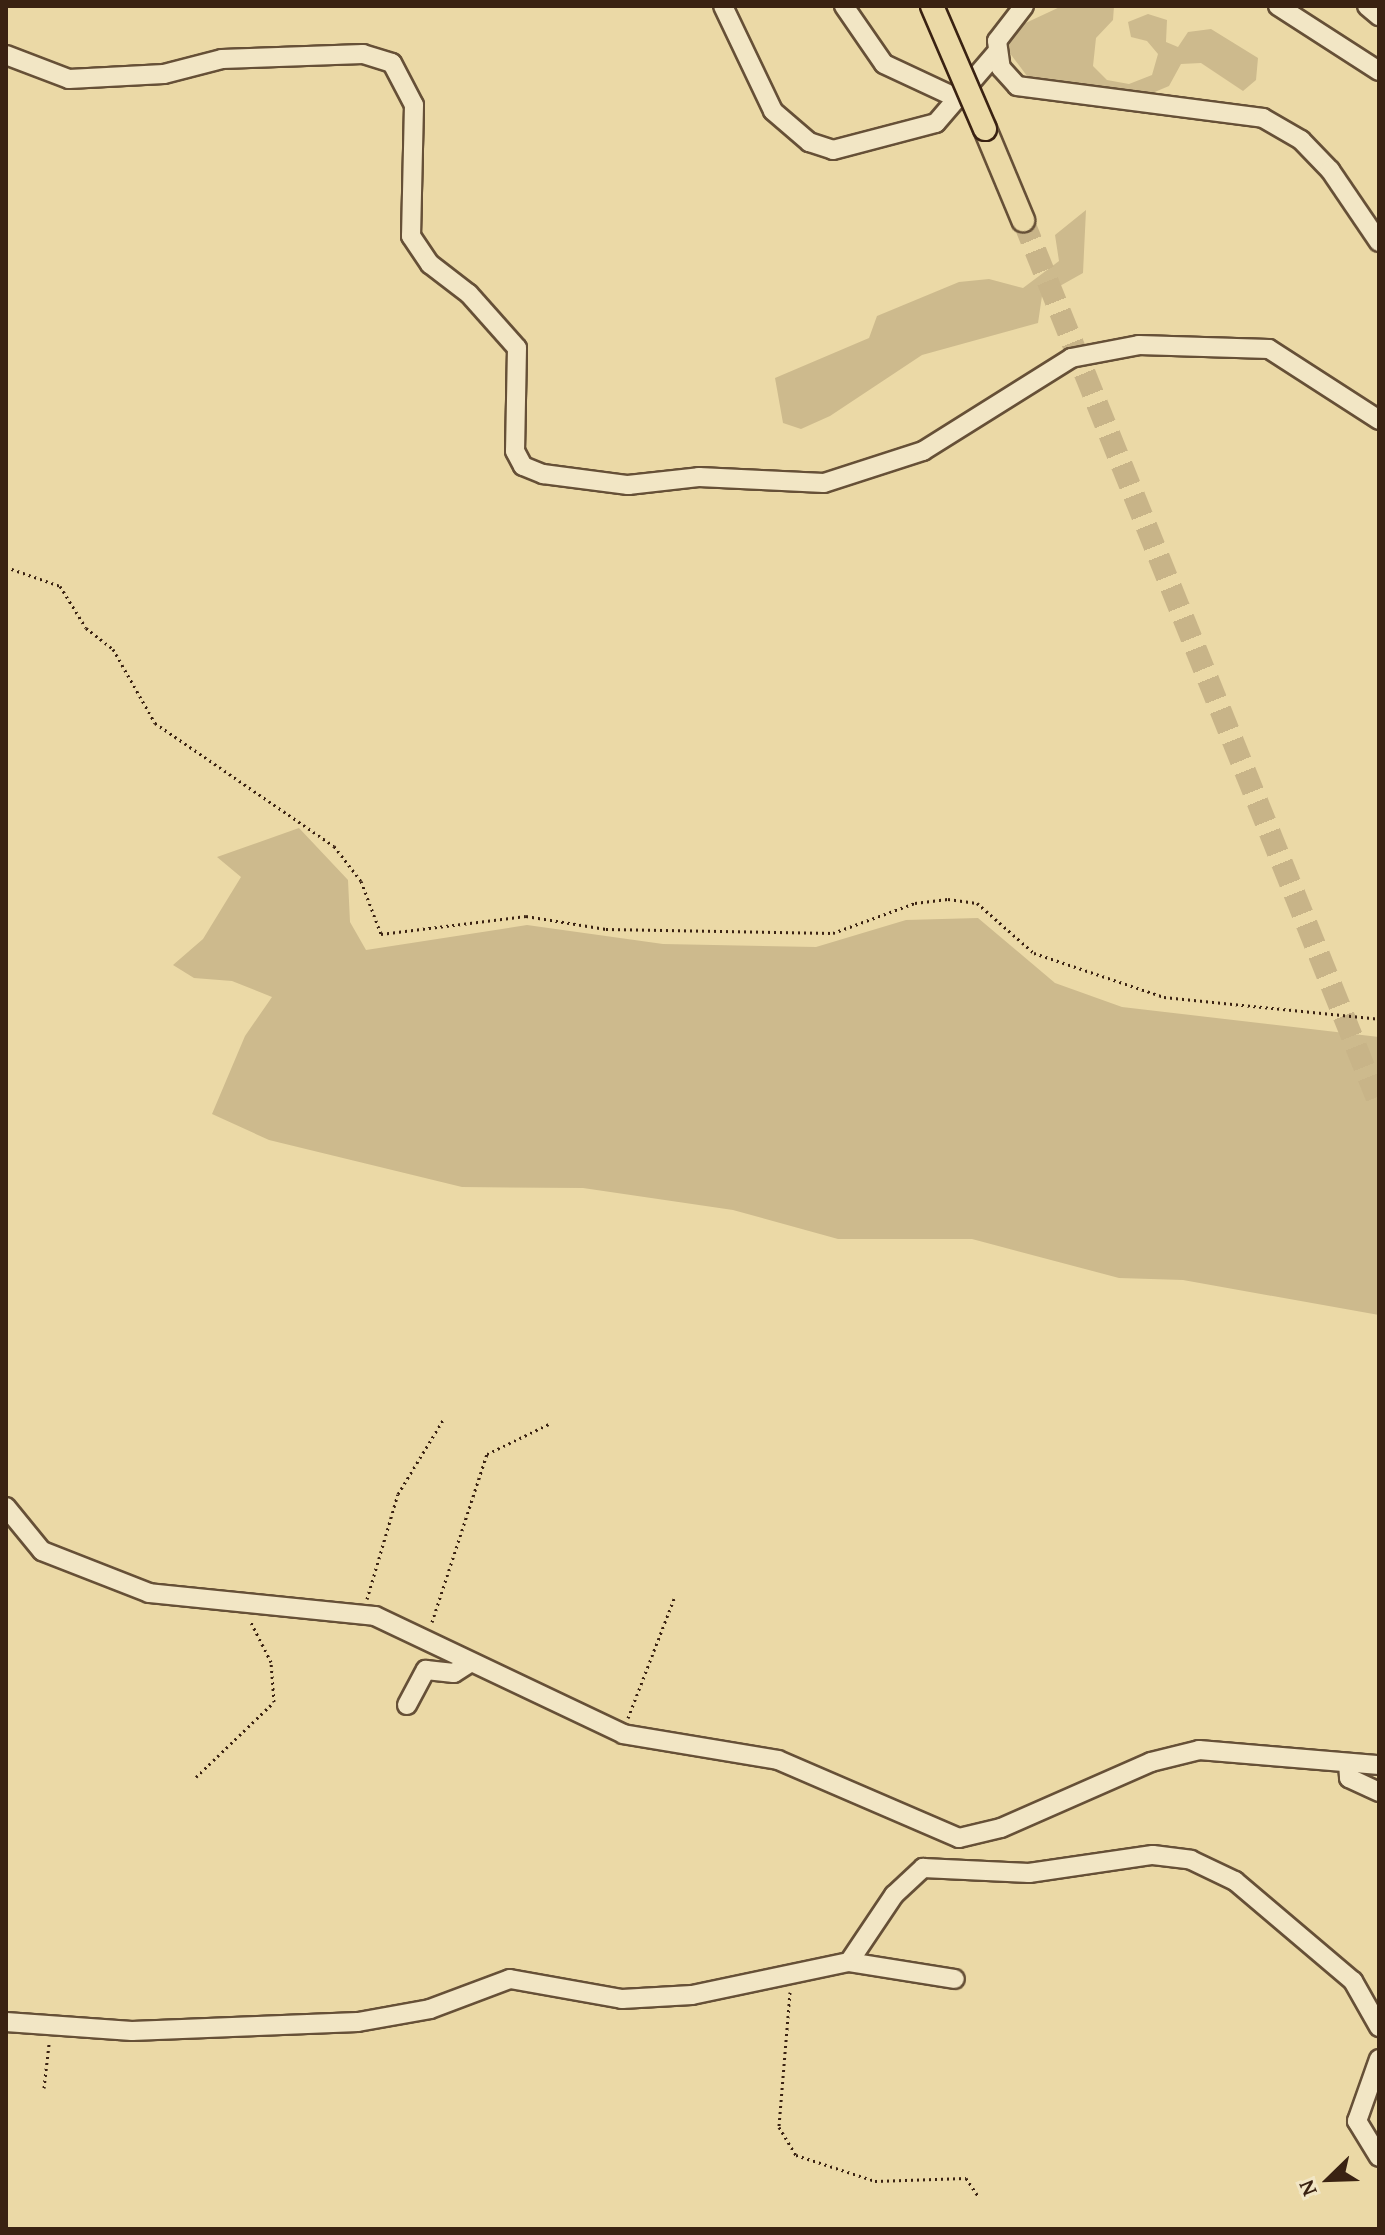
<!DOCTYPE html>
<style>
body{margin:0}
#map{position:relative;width:1385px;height:2235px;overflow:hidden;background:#ebd9a6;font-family:"Gentium Book Plus",serif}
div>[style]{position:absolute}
.green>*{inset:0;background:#cdba8d}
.major-tunnel>*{height:22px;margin-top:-11px;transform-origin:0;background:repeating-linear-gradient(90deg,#c8b488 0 22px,transparent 0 33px)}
.path>*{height:3px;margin-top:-1.5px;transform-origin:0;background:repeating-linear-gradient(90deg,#3a2212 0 2px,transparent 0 6px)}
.roads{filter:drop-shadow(2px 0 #665037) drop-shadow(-2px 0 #665037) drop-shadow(0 2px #665037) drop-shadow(0 -2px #665037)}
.minor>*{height:18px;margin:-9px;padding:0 9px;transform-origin:9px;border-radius:9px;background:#f2e6c5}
.major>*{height:22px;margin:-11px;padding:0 11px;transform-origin:11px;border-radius:11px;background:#ebd9a6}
.bridges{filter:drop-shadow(2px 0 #3a2212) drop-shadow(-2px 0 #3a2212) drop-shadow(0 2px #3a2212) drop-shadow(0 -2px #3a2212)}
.major-bridge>*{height:22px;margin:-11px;padding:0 11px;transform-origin:11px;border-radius:11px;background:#ebd9a6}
span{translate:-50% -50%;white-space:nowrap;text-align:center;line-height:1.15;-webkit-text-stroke:7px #f2e6c5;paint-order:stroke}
.frame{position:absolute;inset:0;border:8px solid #3a2212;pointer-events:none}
.north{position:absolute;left:1289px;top:2139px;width:80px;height:80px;-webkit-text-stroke:6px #f2e6c5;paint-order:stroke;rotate:247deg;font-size:22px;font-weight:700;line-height:32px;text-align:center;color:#3a2212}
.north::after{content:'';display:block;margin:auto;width:28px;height:36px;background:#3a2212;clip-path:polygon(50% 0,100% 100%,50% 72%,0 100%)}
</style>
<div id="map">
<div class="green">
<i style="clip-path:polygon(1062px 6px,1114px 6px,1113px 20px,1096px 38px,1093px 66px,1107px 80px,1129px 84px,1152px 75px,1158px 54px,1147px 41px,1131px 37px,1128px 22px,1148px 14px,1167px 20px,1166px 42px,1178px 47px,1188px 32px,1211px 29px,1258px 58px,1256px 80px,1243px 91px,1201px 63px,1181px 64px,1169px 86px,1150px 94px,1030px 80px,1006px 48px,1017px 27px)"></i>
<i style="clip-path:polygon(1086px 210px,1083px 273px,1042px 296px,1038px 323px,922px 355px,830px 416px,801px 429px,783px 423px,775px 378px,869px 338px,877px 316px,959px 282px,989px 279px,1023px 288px,1059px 261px,1055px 235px)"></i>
<i style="clip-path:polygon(299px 828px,348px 880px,350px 922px,366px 950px,527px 925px,663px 944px,816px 947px,906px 920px,978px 918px,1055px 983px,1122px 1007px,1379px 1037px,1379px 1315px,1183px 1280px,1119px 1278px,972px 1239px,838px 1239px,733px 1210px,583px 1188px,462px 1187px,269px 1140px,212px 1114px,245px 1036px,272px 997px,232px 981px,194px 978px,173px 965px,203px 939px,241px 877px,217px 857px)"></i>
</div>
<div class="major-tunnel">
<i style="left:1023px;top:220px;width:953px;rotate:68.06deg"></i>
</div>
<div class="path">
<i style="left:6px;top:567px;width:57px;rotate:19.4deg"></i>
<i style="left:60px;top:586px;width:49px;rotate:58.2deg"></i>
<i style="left:86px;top:628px;width:34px;rotate:38deg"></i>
<i style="left:113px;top:649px;width:85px;rotate:60.4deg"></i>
<i style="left:155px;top:723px;width:217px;rotate:34.5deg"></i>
<i style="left:334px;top:846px;width:44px;rotate:52.4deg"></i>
<i style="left:361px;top:881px;width:57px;rotate:69.3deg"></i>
<i style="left:381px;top:934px;width:146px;rotate:-7.1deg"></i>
<i style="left:526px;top:916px;width:81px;rotate:9.2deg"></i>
<i style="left:606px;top:929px;width:227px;rotate:1deg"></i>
<i style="left:833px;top:933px;width:87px;rotate:-20.1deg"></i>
<i style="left:915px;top:903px;width:33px;rotate:-7deg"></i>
<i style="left:948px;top:899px;width:29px;rotate:8deg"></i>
<i style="left:977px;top:903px;width:76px;rotate:41.3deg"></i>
<i style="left:1034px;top:953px;width:137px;rotate:18.7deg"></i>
<i style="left:1164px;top:997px;width:216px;rotate:5.8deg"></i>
<i style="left:367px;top:1599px;width:109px;rotate:-73.6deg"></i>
<i style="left:398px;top:1494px;width:87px;rotate:-58.7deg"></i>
<i style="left:432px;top:1622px;width:177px;rotate:-71.9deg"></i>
<i style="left:487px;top:1454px;width:69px;rotate:-25.8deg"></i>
<i style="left:628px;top:1718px;width:128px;rotate:-68.9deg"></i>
<i style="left:196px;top:1777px;width:108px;rotate:-43.9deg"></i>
<i style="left:274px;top:1702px;width:40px;rotate:-94.3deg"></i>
<i style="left:271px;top:1662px;width:47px;rotate:-116.6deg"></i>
<i style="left:790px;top:1992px;width:135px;rotate:94.7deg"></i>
<i style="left:779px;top:2127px;width:33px;rotate:59deg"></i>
<i style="left:796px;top:2155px;width:83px;rotate:18.2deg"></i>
<i style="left:875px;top:2181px;width:91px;rotate:-1.9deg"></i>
<i style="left:966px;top:2178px;width:23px;rotate:56deg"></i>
<i style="left:44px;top:2088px;width:44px;rotate:-83.5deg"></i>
</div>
<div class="roads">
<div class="minor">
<i style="left:723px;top:6px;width:116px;rotate:64.5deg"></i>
<i style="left:773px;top:111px;width:48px;rotate:40.7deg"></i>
<i style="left:809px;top:142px;width:25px;rotate:18deg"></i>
<i style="left:833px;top:150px;width:106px;rotate:-14.7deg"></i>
<i style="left:936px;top:123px;width:94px;rotate:-49.3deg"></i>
<i style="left:844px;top:6px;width:70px;rotate:55.4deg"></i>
<i style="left:884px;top:64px;width:83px;rotate:25deg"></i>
<i style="left:1024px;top:6px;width:44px;rotate:127.6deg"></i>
<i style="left:997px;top:41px;width:27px;rotate:82deg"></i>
<i style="left:1001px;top:68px;width:24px;rotate:48deg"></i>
<i style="left:1017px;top:86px;width:248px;rotate:7.4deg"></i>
<i style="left:1263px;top:118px;width:44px;rotate:30.1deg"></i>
<i style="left:1301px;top:140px;width:42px;rotate:46deg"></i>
<i style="left:1330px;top:170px;width:87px;rotate:55.8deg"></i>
<i style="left:1278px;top:6px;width:120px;rotate:32.8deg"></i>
<i style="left:1367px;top:6px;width:16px;rotate:40deg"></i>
<i style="left:6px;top:55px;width:67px;rotate:20.9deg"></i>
<i style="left:69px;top:79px;width:95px;rotate:-3deg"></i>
<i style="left:164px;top:74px;width:60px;rotate:-14.5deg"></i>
<i style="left:222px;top:59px;width:141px;rotate:-2deg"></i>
<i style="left:363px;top:54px;width:30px;rotate:17deg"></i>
<i style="left:392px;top:63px;width:47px;rotate:62.4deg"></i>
<i style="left:414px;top:105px;width:131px;rotate:91.3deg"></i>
<i style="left:411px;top:236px;width:34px;rotate:56deg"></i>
<i style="left:430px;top:264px;width:49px;rotate:37.6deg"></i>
<i style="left:469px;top:294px;width:72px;rotate:48.4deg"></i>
<i style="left:517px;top:348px;width:103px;rotate:91.1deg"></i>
<i style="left:515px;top:451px;width:17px;rotate:62deg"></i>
<i style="left:523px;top:466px;width:22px;rotate:22deg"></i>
<i style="left:543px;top:474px;width:86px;rotate:7.4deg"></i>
<i style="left:628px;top:485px;width:71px;rotate:-6.4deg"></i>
<i style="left:699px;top:477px;width:125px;rotate:2.7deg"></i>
<i style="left:824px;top:483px;width:104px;rotate:-17.9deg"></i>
<i style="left:923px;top:451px;width:175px;rotate:-32.1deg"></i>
<i style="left:1071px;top:358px;width:69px;rotate:-10.8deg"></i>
<i style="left:1139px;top:345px;width:130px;rotate:1.8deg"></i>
<i style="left:1269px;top:349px;width:131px;rotate:32.8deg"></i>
<i style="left:6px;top:1507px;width:57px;rotate:50.7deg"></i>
<i style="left:42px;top:1551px;width:115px;rotate:21.4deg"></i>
<i style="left:149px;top:1593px;width:227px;rotate:5.8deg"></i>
<i style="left:375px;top:1616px;width:275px;rotate:25.4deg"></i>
<i style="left:623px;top:1734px;width:157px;rotate:9.5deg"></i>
<i style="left:778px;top:1760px;width:197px;rotate:23.3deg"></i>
<i style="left:959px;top:1838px;width:43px;rotate:-13.4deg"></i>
<i style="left:1001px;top:1828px;width:164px;rotate:-23.7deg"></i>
<i style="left:1151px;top:1762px;width:49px;rotate:-14deg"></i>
<i style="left:1199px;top:1750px;width:181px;rotate:4.8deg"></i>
<i style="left:407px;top:1705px;width:40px;rotate:-62deg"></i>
<i style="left:426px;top:1670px;width:28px;rotate:6deg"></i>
<i style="left:454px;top:1673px;width:20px;rotate:-33deg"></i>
<i style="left:1348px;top:1763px;width:15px;rotate:86deg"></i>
<i style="left:1349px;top:1778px;width:33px;rotate:25deg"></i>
<i style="left:849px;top:1962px;width:107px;rotate:9.1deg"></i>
<i style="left:6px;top:2022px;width:126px;rotate:4.1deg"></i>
<i style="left:132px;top:2031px;width:226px;rotate:-2.3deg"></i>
<i style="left:358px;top:2022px;width:73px;rotate:-10.2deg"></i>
<i style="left:430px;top:2009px;width:85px;rotate:-20.6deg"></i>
<i style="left:510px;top:1979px;width:114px;rotate:10.1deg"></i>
<i style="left:622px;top:1999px;width:70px;rotate:-3.3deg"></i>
<i style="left:692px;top:1995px;width:160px;rotate:-11.9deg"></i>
<i style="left:849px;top:1962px;width:81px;rotate:-56.1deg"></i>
<i style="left:894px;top:1895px;width:40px;rotate:-43deg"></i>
<i style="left:923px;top:1868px;width:106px;rotate:2.7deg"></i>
<i style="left:1029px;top:1873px;width:125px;rotate:-8.3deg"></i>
<i style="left:1153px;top:1855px;width:38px;rotate:7deg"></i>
<i style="left:1191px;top:1860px;width:49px;rotate:25.5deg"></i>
<i style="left:1235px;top:1881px;width:155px;rotate:40.3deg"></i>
<i style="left:1353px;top:1981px;width:53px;rotate:60.5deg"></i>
<i style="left:1379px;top:2059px;width:66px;rotate:109.5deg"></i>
<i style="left:1357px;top:2121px;width:42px;rotate:58.6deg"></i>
</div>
<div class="major">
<i style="left:985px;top:129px;width:99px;rotate:67.3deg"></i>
</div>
</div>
<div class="bridges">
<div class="major-bridge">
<i style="left:932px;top:6px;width:134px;rotate:66.7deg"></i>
</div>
</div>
<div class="frame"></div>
<div class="north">N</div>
</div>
